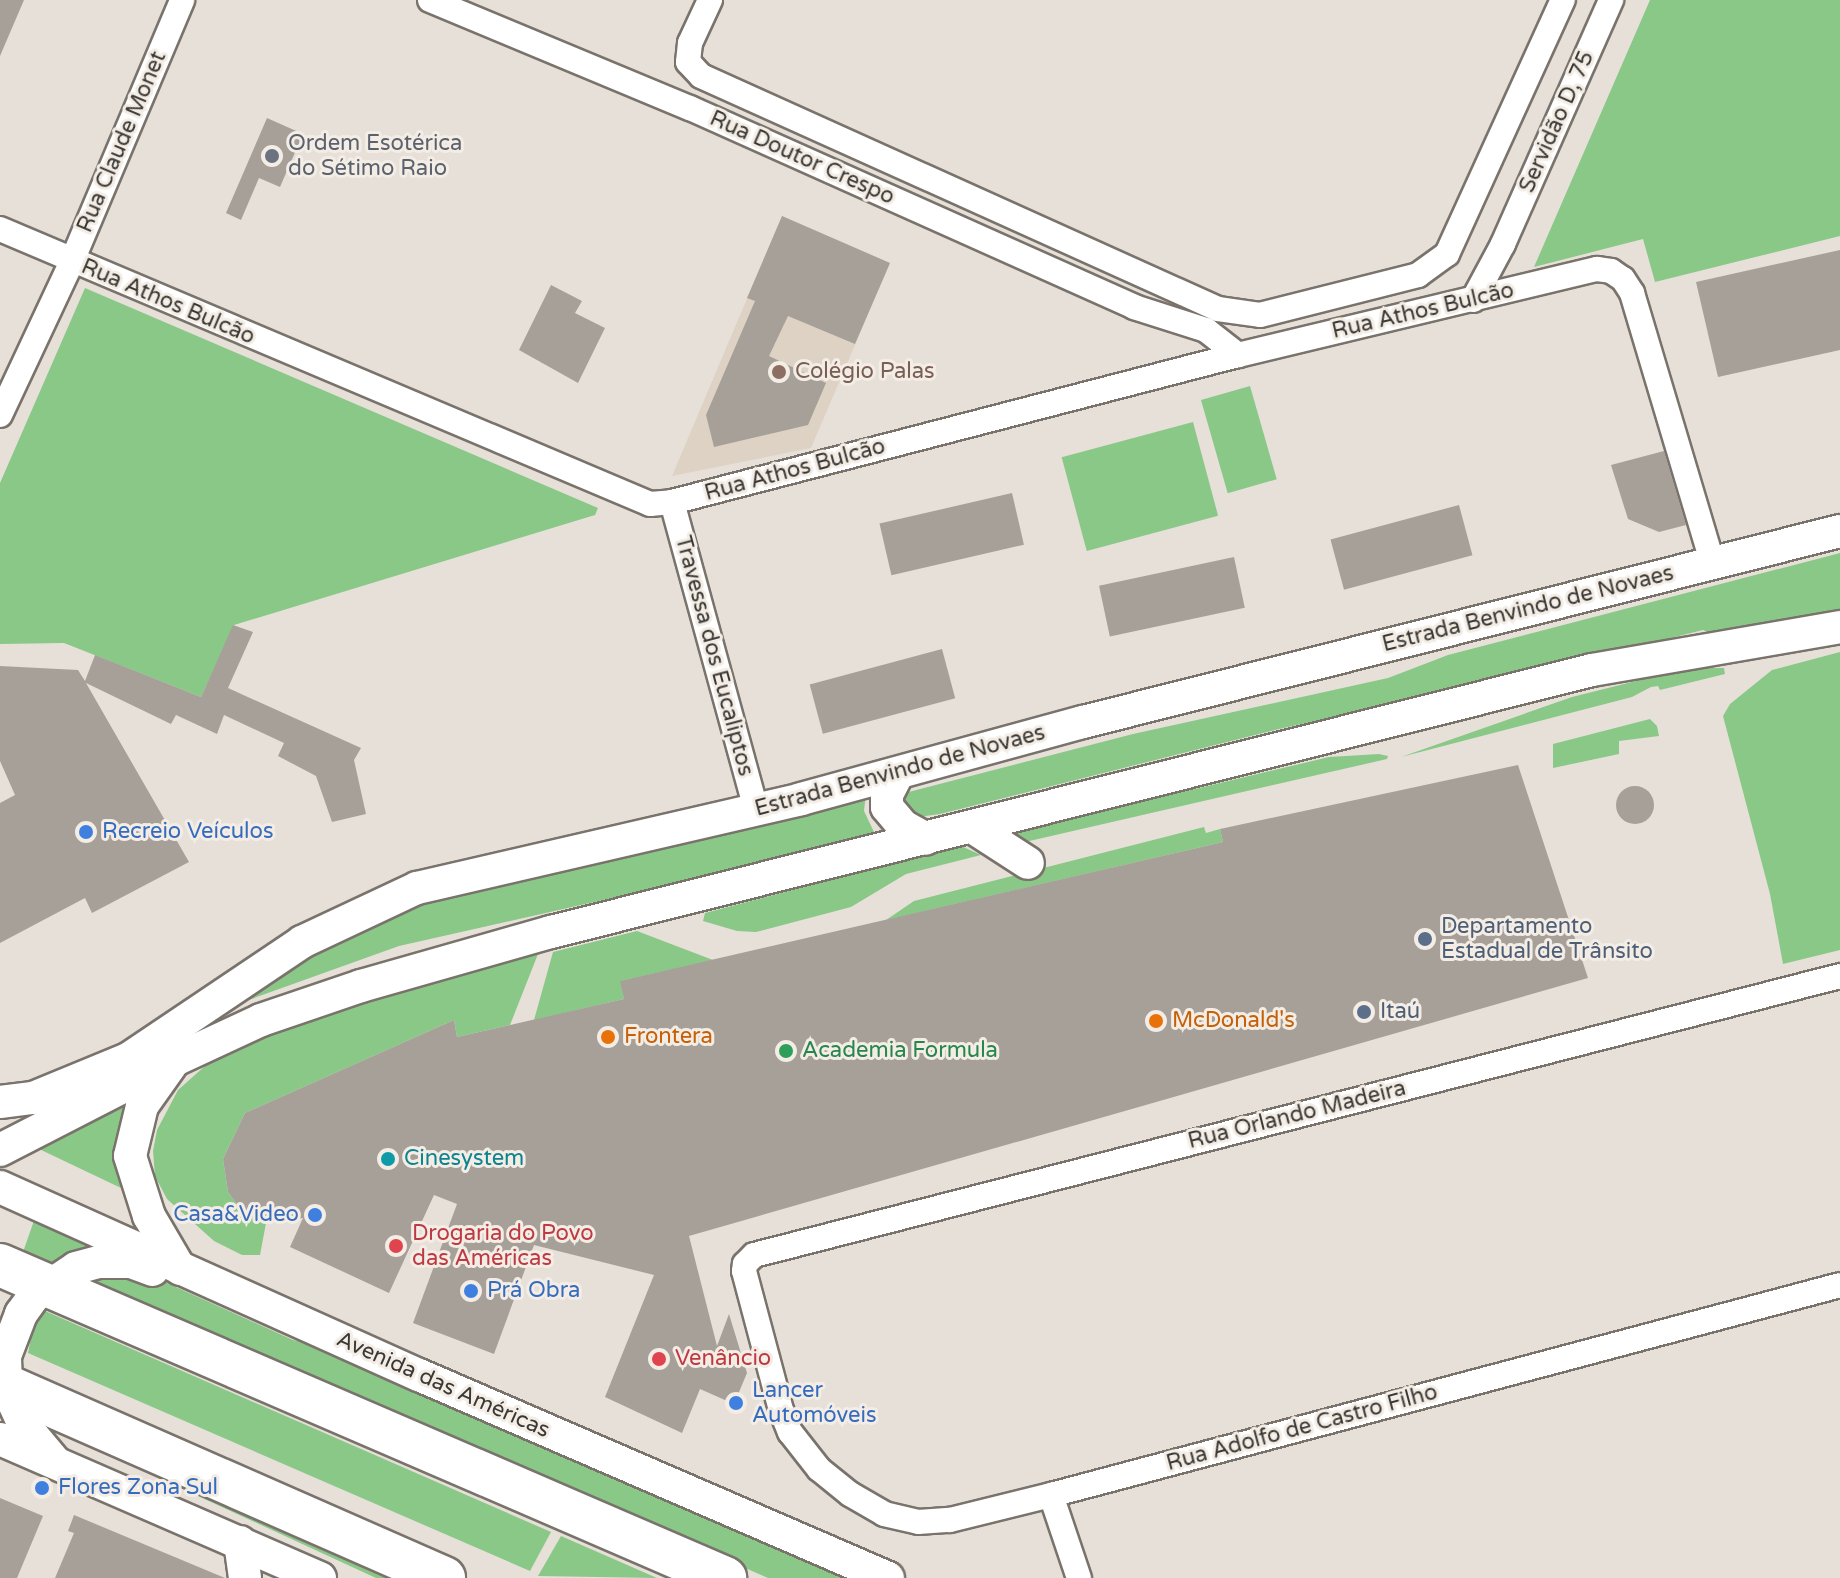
<!DOCTYPE html>
<meta charset="utf-8">
<style>
body{margin:0}
#map{position:relative;width:1840px;height:1578px;overflow:hidden;background:#e6e0d8;font-family:"Varela Round",sans-serif}
div>[style]{position:absolute}
.built>*{inset:0;background:#ddd2c4}
.green>*{inset:0;background:#8ac888;transform-origin:0 0}
.building>*{inset:0;background:#a6a099;transform-origin:0 0}
.round{border-radius:50%}
.roads{filter:drop-shadow(2px 0 #79736c) drop-shadow(-2px 0 #79736c) drop-shadow(0 2px #79736c) drop-shadow(0 -2px #79736c)}
.street>*{height:24px;margin:-12px;padding:0 12px;transform-origin:12px;border-radius:12px;background:#fff}
.secondary>*{height:32px;margin:-16px;padding:0 16px;transform-origin:16px;border-radius:16px;background:#fff}
.highway>*{height:42px;margin:-21px;padding:0 21px;transform-origin:21px;border-radius:21px;background:#fff}
.dots>*{width:22px;height:22px;translate:-50% -50%;box-sizing:border-box;border:4px solid #f3ede5;border-radius:50%}
span{translate:-50% -50%;white-space:nowrap;text-align:center;line-height:1.15;-webkit-text-stroke:6px #f3ede5;paint-order:stroke}
.street-label{font-size:22px;color:#3a3835}
.worship-label{font-size:22px;color:#5b616d}
.left{translate:0 -50%;text-align:left}
.education-label{font-size:22px;color:#785e54}
.shop-label{font-size:22px;color:#366cbe}
.right{translate:-100% -50%;text-align:right}
.service-label{font-size:22px;color:#4e5e75}
.food-label{font-size:22px;color:#c56008}
.leisure-label{font-size:22px;color:#27864d}
.culture-label{font-size:22px;color:#0d838f}
.health-label{font-size:22px;color:#be3a42}
</style>
<div id="map">
<div class="built">
<i style="clip-path:polygon(782px 216px,890px 263px,811px 448px,672px 476px)"></i>
</div>
<div class="green">
<i style="clip-path:polygon(1650px 0,1840px 0,1840px 236px,1655px 282px,1643px 239px,1534px 267px)"></i>
<i style="clip-path:polygon(85px 288px,598px 508px,595px 515px,234px 625px,201px 697px,64px 643px,0 644px,0 483px)"></i>
<i style="left:1250px;top:386px;width:97px;height:51px;rotate:74deg"></i>
<i style="left:1193px;top:422px;width:97px;height:136px;rotate:75deg"></i>
<i style="clip-path:polygon(1840px 553px,1840px 609px,1716px 636px,1703px 630px,1490px 683px,1279px 729px,940px 814px,918px 817px,909px 807px,895px 808px,897px 795px,1133px 734px,1388px 678px,1448px 655px)"></i>
<i style="clip-path:polygon(1840px 652px,1840px 950px,1783px 964px,1770px 894px,1723px 716px,1730px 704px,1772px 670px)"></i>
<i style="clip-path:polygon(1708px 668px,1724px 668px,1725px 674px,1660px 690px,1658px 686px,1651px 687px,1632px 697px,1401px 757px,1572px 697px,1668px 673px)"></i>
<i style="clip-path:polygon(1650px 719px,1657px 726px,1659px 736px,1619px 741px,1619px 754px,1553px 768px,1553px 744px)"></i>
<i style="clip-path:polygon(1379px 754px,1388px 756px,1387px 759px,1025px 842px,1014px 836px,1015px 832px,1329px 757px)"></i>
<i style="clip-path:polygon(866px 793px,864px 811px,874px 832px,727px 872px,399px 946px,232px 1006px,320px 940px,399px 903px)"></i>
<i style="clip-path:polygon(1204px 827px,1206px 833px,1220px 829px,1223px 842px,886px 920px,914px 901px)"></i>
<i style="clip-path:polygon(961px 846px,981px 855px,906px 874px,851px 907px,756px 932px,737px 931px,703px 921px,705px 913px)"></i>
<i style="clip-path:polygon(637px 931px,713px 960px,621px 981px,624px 999px,534px 1020px,553px 952px)"></i>
<i style="clip-path:polygon(538px 954px,510px 1025px,457px 1037px,454px 1020px,245px 1113px,223px 1159px,228px 1192px,244px 1214px,266px 1223px,260px 1255px,242px 1255px,214px 1241px,167px 1199px,155px 1176px,153px 1151px,157px 1130px,178px 1090px,214px 1058px,277px 1031px,450px 974px)"></i>
<i style="clip-path:polygon(129px 1099px,118px 1158px,121px 1188px,37px 1148px)"></i>
<i style="clip-path:polygon(37px 1212px,118px 1246px,90px 1245px,50px 1263px,23px 1252px)"></i>
<i style="clip-path:polygon(145px 1273px,293px 1340px,335px 1349px,851px 1578px,768px 1578px,80px 1277px)"></i>
<i style="clip-path:polygon(45px 1311px,551px 1532px,530px 1571px,28px 1353px,32px 1332px)"></i>
<i style="clip-path:polygon(55px 1430px,411px 1578px,376px 1578px)"></i>
<i style="clip-path:polygon(561px 1536px,657px 1578px,538px 1576px)"></i>
</div>
<div class="building">
<i style="clip-path:polygon(0 0,24px 0,0 56px)"></i>
<i style="clip-path:polygon(267px 118px,303px 134px,280px 187px,259px 178px,241px 220px,226px 213px)"></i>
<i style="clip-path:polygon(782px 216px,890px 263px,855px 344px,788px 316px,769px 356px,826px 383px,808px 425px,714px 447px,706px 415px,755px 301px,747px 298px)"></i>
<i style="clip-path:polygon(1840px 250px,1840px 350px,1718px 377px,1696px 282px)"></i>
<i style="clip-path:polygon(551px 285px,582px 301px,575px 313px,605px 328px,578px 383px,519px 350px)"></i>
<i style="clip-path:polygon(1664px 451px,1686px 525px,1659px 532px,1628px 519px,1611px 465px)"></i>
<i style="left:1012px;top:493px;width:53px;height:136px;rotate:77deg"></i>
<i style="left:1459px;top:505px;width:52px;height:133px;rotate:75deg"></i>
<i style="left:1234px;top:557px;width:52px;height:138px;rotate:78deg"></i>
<i style="clip-path:polygon(233px 625px,253px 632px,228px 688px,361px 748px,354px 760px,366px 814px,332px 822px,316px 776px,278px 756px,284px 743px,224px 715px,217px 734px,176px 715px,171px 724px,86px 683px,189px 862px,92px 913px,85px 898px,0 943px,0 803px,15px 795px,0 761px,0 666px,78px 670px,85px 681px,95px 655px,201px 697px)"></i>
<i style="left:942px;top:649px;width:51px;height:137px;rotate:75deg"></i>
<i style="clip-path:polygon(1518px 765px,1588px 978px,689px 1236px,717px 1346px,729px 1314px,747px 1373px,734px 1404px,700px 1389px,682px 1433px,605px 1397px,654px 1275px,534px 1245px,494px 1354px,413px 1323px,457px 1204px,434px 1195px,389px 1293px,290px 1247px,303px 1218px,266px 1223px,244px 1214px,228px 1192px,223px 1159px,245px 1113px,454px 1020px,457px 1037px,624px 999px,620px 981px,1223px 842px,1220px 829px)"></i>
<i class="round" style="left:1616px;top:786px;width:38px;height:38px"></i>
<i style="clip-path:polygon(0 1498px,43px 1516px,17px 1578px,0 1578px)"></i>
<i style="clip-path:polygon(74px 1515px,225px 1578px,55px 1578px,74px 1533px,68px 1531px)"></i>
</div>
<div class="roads">
<div class="street">
<i style="left:430px;top:0;width:282px;rotate:22.6deg"></i>
<i style="left:690px;top:108px;width:487px;rotate:24.1deg"></i>
<i style="left:1134px;top:307px;width:76px;rotate:17.7deg"></i>
<i style="left:1206px;top:330px;width:41px;rotate:38deg"></i>
<i style="left:710px;top:0;width:47px;rotate:114.9deg"></i>
<i style="left:690px;top:43px;width:19px;rotate:96deg"></i>
<i style="left:688px;top:62px;width:19px;rotate:47deg"></i>
<i style="left:701px;top:76px;width:567px;rotate:24.26deg"></i>
<i style="left:1218px;top:309px;width:42px;rotate:8.1deg"></i>
<i style="left:1260px;top:315px;width:163px;rotate:-14.2deg"></i>
<i style="left:1418px;top:275px;width:36px;rotate:-36deg"></i>
<i style="left:1447px;top:254px;width:279px;rotate:-65.5deg"></i>
<i style="left:0;top:229px;width:706px;rotate:22.93deg"></i>
<i style="left:650px;top:504px;width:22px;rotate:-5deg"></i>
<i style="left:672px;top:502px;width:585px;rotate:-14.56deg"></i>
<i style="left:1238px;top:355px;width:369px;rotate:-13.5deg"></i>
<i style="left:1597px;top:269px;width:14px;rotate:8deg"></i>
<i style="left:1611px;top:271px;width:14px;rotate:34deg"></i>
<i style="left:1623px;top:279px;width:17px;rotate:57deg"></i>
<i style="left:1632px;top:293px;width:280px;rotate:73.4deg"></i>
<i style="left:1473px;top:300px;width:64px;rotate:-61.8deg"></i>
<i style="left:1503px;top:244px;width:267px;rotate:-66.1deg"></i>
<i style="left:0;top:415px;width:170px;rotate:-64.9deg"></i>
<i style="left:72px;top:261px;width:283px;rotate:-67.1deg"></i>
<i style="left:672px;top:502px;width:318px;rotate:74.7deg"></i>
<i style="left:1840px;top:976px;width:1121px;rotate:165.59deg"></i>
<i style="left:754px;top:1255px;width:13px;rotate:135deg"></i>
<i style="left:745px;top:1264px;width:7px;rotate:98deg"></i>
<i style="left:744px;top:1271px;width:144px;rotate:75.1deg"></i>
<i style="left:781px;top:1410px;width:24px;rotate:68deg"></i>
<i style="left:790px;top:1432px;width:47px;rotate:51.9deg"></i>
<i style="left:819px;top:1469px;width:40px;rotate:39deg"></i>
<i style="left:850px;top:1494px;width:39px;rotate:30deg"></i>
<i style="left:884px;top:1514px;width:35px;rotate:13deg"></i>
<i style="left:918px;top:1522px;width:32px;rotate:-4deg"></i>
<i style="left:950px;top:1520px;width:104px;rotate:-13.9deg"></i>
<i style="left:1051px;top:1495px;width:816px;rotate:-14.9deg"></i>
<i style="left:1051px;top:1495px;width:88px;rotate:71.4deg"></i>
</div>
<div class="secondary">
<i style="left:897px;top:775px;width:22px;rotate:117deg"></i>
<i style="left:887px;top:795px;width:12px;rotate:90deg"></i>
<i style="left:887px;top:807px;width:25px;rotate:50deg"></i>
<i style="left:903px;top:826px;width:26px;rotate:29deg"></i>
<i style="left:974px;top:828px;width:64px;rotate:32.9deg"></i>
<i style="left:171px;top:1065px;width:50px;rotate:125.3deg"></i>
<i style="left:142px;top:1106px;width:51px;rotate:103.5deg"></i>
<i style="left:130px;top:1156px;width:63px;rotate:72.4deg"></i>
<i style="left:149px;top:1216px;width:61px;rotate:59.7deg"></i>
<i style="left:0;top:1102px;width:33px;rotate:-7deg"></i>
<i style="left:33px;top:1098px;width:103px;rotate:-22.3deg"></i>
<i style="left:128px;top:1059px;width:210px;rotate:-33.9deg"></i>
<i style="left:302px;top:942px;width:127px;rotate:-25.2deg"></i>
<i style="left:417px;top:888px;width:394px;rotate:-13deg"></i>
<i style="left:801px;top:799px;width:292px;rotate:-15.3deg"></i>
<i style="left:1083px;top:722px;width:781px;rotate:-14.16deg"></i>
<i style="left:0;top:1150px;width:197px;rotate:-27.2deg"></i>
<i style="left:175px;top:1060px;width:95px;rotate:-24.9deg"></i>
<i style="left:261px;top:1020px;width:106px;rotate:-18.8deg"></i>
<i style="left:361px;top:986px;width:198px;rotate:-15.9deg"></i>
<i style="left:551px;top:932px;width:1073px;rotate:-14.13deg"></i>
<i style="left:1592px;top:670px;width:252px;rotate:-9.8deg"></i>
<i style="left:0;top:1187px;width:459px;rotate:24.2deg"></i>
<i style="left:419px;top:1375px;width:511px;rotate:23.4deg"></i>
<i style="left:0;top:1439px;width:349px;rotate:23.5deg"></i>
<i style="left:55px;top:1462px;width:48px;rotate:-130deg"></i>
<i style="left:24px;top:1425px;width:43px;rotate:-114.8deg"></i>
<i style="left:6px;top:1386px;width:30px;rotate:-92deg"></i>
<i style="left:5px;top:1356px;width:45px;rotate:-69.1deg"></i>
<i style="left:21px;top:1314px;width:22px;rotate:-54deg"></i>
<i style="left:34px;top:1296px;width:50px;rotate:-33.7deg"></i>
<i style="left:76px;top:1268px;width:24px;rotate:-15deg"></i>
<i style="left:99px;top:1262px;width:32px"></i>
<i style="left:131px;top:1262px;width:23px;rotate:20deg"></i>
<i style="left:240px;top:1542px;width:36px;rotate:82deg"></i>
</div>
<div class="highway">
<i style="left:0;top:1265px;width:790px;rotate:23.35deg"></i>
<i style="left:0;top:1383px;width:485px;rotate:23.7deg"></i>
</div>
</div>
<div class="dots">
<i style="left:272px;top:156px;background:#6b7280"></i>
<i style="left:779px;top:372px;background:#8d6e63"></i>
<i style="left:86px;top:832px;background:#3f7fe0"></i>
<i style="left:1425px;top:939px;background:#5c6f8a"></i>
<i style="left:1364px;top:1012px;background:#5c6f8a"></i>
<i style="left:1156px;top:1021px;background:#e8710a"></i>
<i style="left:608px;top:1037px;background:#e8710a"></i>
<i style="left:786px;top:1051px;background:#2e9e5b"></i>
<i style="left:388px;top:1159px;background:#0f9aa8"></i>
<i style="left:315px;top:1215px;background:#3f7fe0"></i>
<i style="left:396px;top:1246px;background:#e0444e"></i>
<i style="left:471px;top:1291px;background:#3f7fe0"></i>
<i style="left:659px;top:1359px;background:#e0444e"></i>
<i style="left:736px;top:1403px;background:#3f7fe0"></i>
<i style="left:42px;top:1488px;background:#3f7fe0"></i>
</div>
<div class="street-label">
<span style="left:1557px;top:122px;rotate:-66deg">Servidão D, 75</span>
<span style="left:122px;top:142px;rotate:-67deg">Rua Claude Monet</span>
<span style="left:802px;top:158px;rotate:24deg">Rua Doutor Crespo</span>
<span style="left:168px;top:302px;rotate:23deg">Rua Athos Bulcão</span>
<span style="left:1423px;top:311px;rotate:-13deg">Rua Athos Bulcão</span>
<span style="left:795px;top:470px;rotate:-15deg">Rua Athos Bulcão</span>
<span style="left:1528px;top:609px;rotate:-14deg">Estrada Benvindo de Novaes</span>
<span style="left:714px;top:656px;rotate:75deg">Travessa dos Eucaliptos</span>
<span style="left:900px;top:771px;rotate:-15deg">Estrada Benvindo de Novaes</span>
<span style="left:1297px;top:1115px;rotate:-14deg">Rua Orlando Madeira</span>
<span style="left:443px;top:1385px;rotate:24deg">Avenida das Américas</span>
<span style="left:1302px;top:1428px;rotate:-15deg">Rua Adolfo de Castro Filho</span>
</div>
<div class="worship-label">
<span class="left" style="left:288px;top:156px">Ordem Esotérica<br>do Sétimo Raio</span>
</div>
<div class="education-label">
<span class="left" style="left:795px;top:372px">Colégio Palas</span>
</div>
<div class="shop-label">
<span class="left" style="left:102px;top:832px">Recreio Veículos</span>
<span class="right" style="left:299px;top:1215px">Casa&amp;Video</span>
<span class="left" style="left:487px;top:1291px">Prá Obra</span>
<span class="left" style="left:752px;top:1403px">Lancer<br>Automóveis</span>
<span class="left" style="left:58px;top:1488px">Flores Zona Sul</span>
</div>
<div class="service-label">
<span class="left" style="left:1441px;top:939px">Departamento<br>Estadual de Trânsito</span>
<span class="left" style="left:1380px;top:1012px">Itaú</span>
</div>
<div class="food-label">
<span class="left" style="left:1172px;top:1021px">McDonald's</span>
<span class="left" style="left:624px;top:1037px">Frontera</span>
</div>
<div class="leisure-label">
<span class="left" style="left:802px;top:1051px">Academia Formula</span>
</div>
<div class="culture-label">
<span class="left" style="left:404px;top:1159px">Cinesystem</span>
</div>
<div class="health-label">
<span class="left" style="left:412px;top:1246px">Drogaria do Povo<br>das Américas</span>
<span class="left" style="left:675px;top:1359px">Venâncio</span>
</div>
</div>
